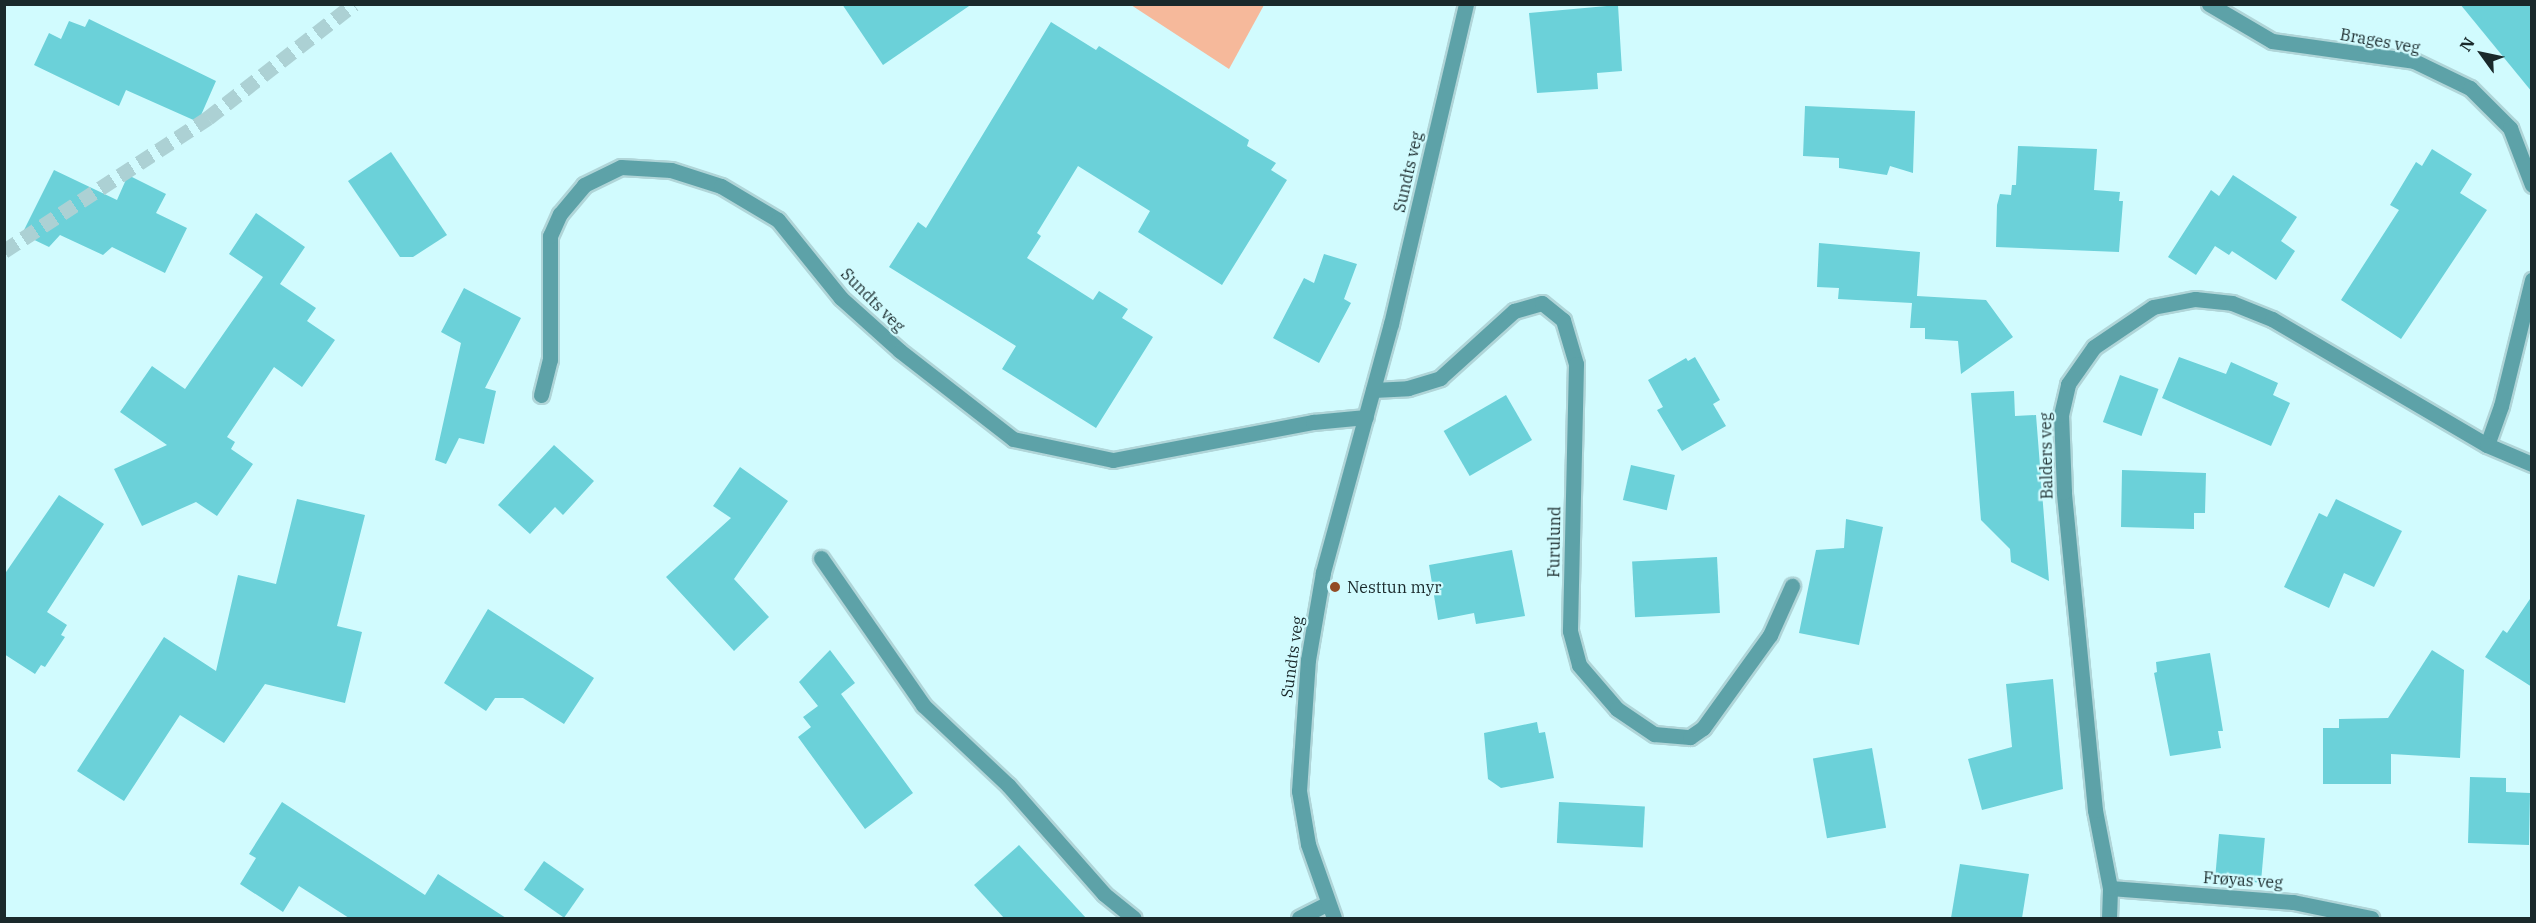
<!DOCTYPE html>
<meta charset="utf-8">
<style>
body{margin:0}
#map{position:relative;width:2536px;height:923px;overflow:hidden;background:#d1fbfe;font-family:"IBM Plex Serif",serif}
div>[style]{position:absolute}
.green>*{inset:0;background:#f6b99b}
.building>*{inset:0;background:#6bd1d9;transform-origin:0 0}
.primary-tunnel>*{height:15px;margin-top:-7.5px;transform-origin:0;background:repeating-linear-gradient(90deg,#acd1d4 0 15px,transparent 0 23px)}
.roads{filter:drop-shadow(2px 0 #b0d5d8) drop-shadow(-2px 0 #b0d5d8) drop-shadow(0 2px #b0d5d8) drop-shadow(0 -2px #b0d5d8)}
.minor>*{height:15px;margin:-7.5px;padding:0 7.5px;transform-origin:7.5px;border-radius:7.5px;background:#5da2a8}
.tertiary>*{height:15px;margin:-7.5px;padding:0 7.5px;transform-origin:7.5px;border-radius:7.5px;background:#5da2a8}
.dots>*{width:16px;height:16px;translate:-50% -50%;box-sizing:border-box;border:3px solid #d1fbfe;border-radius:50%}
span{translate:-50% -50%;white-space:nowrap;text-align:center;line-height:1.15;-webkit-text-stroke:4.5px #d1fbfe;paint-order:stroke}
.street-label{font-size:16px;color:#1a292b}
.poi-label{font-size:16px;color:#1a292b}
.left{translate:0 -50%;text-align:left}
.frame{position:absolute;inset:0;border:6px solid #1a292b;pointer-events:none}
.north{position:absolute;left:2452px;top:24px;width:60px;height:60px;-webkit-text-stroke:4px #d1fbfe;paint-order:stroke;rotate:303deg;font-size:16px;font-weight:700;line-height:24px;text-align:center;color:#1a292b}
.north::after{content:'';display:block;margin:auto;width:21px;height:27px;background:#1a292b;clip-path:polygon(50% 0,100% 100%,50% 72%,0 100%)}
</style>
<div id="map">
<div class="green">
<i style="clip-path:polygon(1131px 5px,1264px 5px,1229px 69px)"></i>
</div>
<div class="building">
<i style="clip-path:polygon(842px 4px,972px 4px,883px 65px)"></i>
<i style="clip-path:polygon(2460px 4px,2532px 4px,2532px 92px)"></i>
<i style="clip-path:polygon(1618px 5px,1622px 71px,1597px 73px,1598px 89px,1537px 93px,1529px 13px)"></i>
<i style="clip-path:polygon(89px 19px,216px 81px,198px 122px,126px 90px,119px 106px,34px 65px,49px 33px,61px 39px,69px 21px,85px 27px)"></i>
<i style="clip-path:polygon(1051px 22px,1096px 50px,1099px 46px,1249px 140px,1247px 146px,1276px 163px,1271px 170px,1287px 180px,1222px 285px,1138px 232px,1150px 211px,1078px 166px,1037px 233px,1041px 236px,1027px 258px,1093px 300px,1099px 291px,1128px 309px,1122px 318px,1153px 337px,1096px 428px,1002px 369px,1016px 346px,889px 267px,918px 222px,926px 228px)"></i>
<i style="clip-path:polygon(1805px 106px,1915px 111px,1913px 173px,1890px 166px,1887px 175px,1839px 168px,1839px 158px,1803px 156px)"></i>
<i style="clip-path:polygon(2018px 146px,2097px 149px,2094px 190px,2120px 192px,2119px 201px,2123px 201px,2119px 252px,1996px 247px,1997px 205px,2000px 194px,2011px 195px,2012px 185px,2016px 185px)"></i>
<i style="clip-path:polygon(2432px 149px,2472px 174px,2460px 193px,2487px 210px,2401px 339px,2341px 300px,2399px 210px,2390px 205px,2416px 162px,2422px 166px)"></i>
<i style="clip-path:polygon(391px 152px,447px 235px,413px 257px,400px 257px,348px 181px)"></i>
<i style="clip-path:polygon(54px 170px,117px 200px,128px 175px,166px 194px,156px 213px,187px 228px,165px 273px,112px 247px,103px 255px,60px 235px,49px 247px,22px 234px)"></i>
<i style="clip-path:polygon(2233px 175px,2297px 217px,2281px 241px,2295px 251px,2276px 280px,2232px 251px,2229px 255px,2215px 246px,2196px 275px,2168px 257px,2211px 190px,2219px 196px)"></i>
<i style="clip-path:polygon(256px 213px,305px 247px,280px 284px,316px 308px,307px 321px,335px 340px,302px 387px,274px 367px,227px 437px,235px 442px,231px 449px,253px 464px,217px 516px,196px 502px,142px 526px,114px 469px,167px 445px,120px 412px,152px 366px,185px 389px,263px 277px,229px 254px)"></i>
<i style="clip-path:polygon(1819px 243px,1920px 252px,1917px 296px,1986px 300px,2013px 337px,1961px 374px,1958px 341px,1925px 339px,1925px 328px,1910px 328px,1912px 303px,1838px 299px,1839px 288px,1817px 287px)"></i>
<i style="clip-path:polygon(1324px 254px,1357px 264px,1344px 299px,1351px 303px,1319px 363px,1273px 338px,1304px 278px,1314px 283px)"></i>
<i style="clip-path:polygon(464px 288px,521px 318px,485px 388px,496px 391px,484px 444px,459px 438px,446px 464px,435px 460px,461px 343px,441px 332px)"></i>
<i style="clip-path:polygon(1695px 357px,1720px 400px,1713px 404px,1726px 426px,1682px 451px,1657px 410px,1663px 407px,1648px 380px,1686px 358px,1688px 361px)"></i>
<i style="clip-path:polygon(2179px 357px,2226px 374px,2231px 362px,2278px 383px,2273px 395px,2290px 403px,2271px 446px,2162px 398px)"></i>
<i style="left:2120px;top:375px;width:41px;height:50px;rotate:20deg"></i>
<i style="clip-path:polygon(2014px 391px,2015px 416px,2036px 415px,2049px 581px,2011px 562px,2010px 549px,1981px 520px,1971px 393px)"></i>
<i style="left:1506px;top:395px;width:52px;height:72px;rotate:60deg"></i>
<i style="clip-path:polygon(554px 445px,594px 481px,563px 515px,555px 507px,530px 534px,498px 505px)"></i>
<i style="left:1631px;top:465px;width:45px;height:36px;rotate:13deg"></i>
<i style="clip-path:polygon(740px 467px,788px 501px,734px 579px,769px 617px,734px 651px,666px 577px,731px 518px,713px 506px)"></i>
<i style="clip-path:polygon(2122px 470px,2206px 473px,2205px 513px,2194px 513px,2194px 529px,2121px 527px)"></i>
<i style="clip-path:polygon(59px 495px,104px 524px,47px 612px,67px 625px,61px 635px,65px 637px,45px 667px,41px 665px,35px 674px,4px 654px,4px 575px)"></i>
<i style="clip-path:polygon(297px 499px,365px 515px,337px 626px,362px 632px,345px 703px,265px 684px,224px 743px,180px 715px,124px 801px,77px 771px,164px 637px,216px 671px,238px 575px,276px 584px)"></i>
<i style="clip-path:polygon(2336px 499px,2402px 531px,2374px 587px,2344px 573px,2329px 608px,2284px 587px,2319px 513px,2327px 517px)"></i>
<i style="clip-path:polygon(1846px 519px,1883px 527px,1859px 645px,1799px 633px,1816px 550px,1844px 548px)"></i>
<i style="clip-path:polygon(1512px 550px,1525px 616px,1476px 624px,1474px 613px,1438px 620px,1429px 565px)"></i>
<i style="left:1717px;top:557px;width:56px;height:85px;rotate:87deg"></i>
<i style="clip-path:polygon(2532px 596px,2532px 687px,2485px 657px,2503px 630px,2507px 633px)"></i>
<i style="clip-path:polygon(488px 609px,594px 678px,564px 724px,523px 698px,495px 698px,486px 711px,444px 683px)"></i>
<i style="clip-path:polygon(830px 650px,855px 683px,841px 694px,913px 793px,865px 829px,798px 737px,811px 727px,803px 717px,818px 706px,799px 682px)"></i>
<i style="clip-path:polygon(2432px 650px,2464px 670px,2460px 758px,2391px 754px,2391px 784px,2323px 784px,2323px 728px,2339px 728px,2339px 719px,2388px 718px)"></i>
<i style="clip-path:polygon(2210px 653px,2223px 731px,2218px 731px,2221px 748px,2170px 756px,2154px 673px,2157px 672px,2156px 662px)"></i>
<i style="clip-path:polygon(2053px 679px,2063px 789px,1982px 810px,1968px 759px,2012px 747px,2006px 684px)"></i>
<i style="clip-path:polygon(1537px 722px,1539px 733px,1545px 732px,1554px 778px,1501px 788px,1488px 779px,1484px 733px)"></i>
<i style="left:1872px;top:748px;width:81px;height:60px;rotate:80deg"></i>
<i style="clip-path:polygon(2470px 777px,2506px 778px,2506px 792px,2530px 793px,2529px 845px,2468px 843px)"></i>
<i style="clip-path:polygon(282px 802px,425px 895px,438px 874px,506px 918px,349px 918px,299px 886px,283px 912px,240px 884px,256px 858px,249px 854px)"></i>
<i style="left:1559px;top:802px;width:86px;height:41px;rotate:3deg"></i>
<i style="left:2219px;top:834px;width:46px;height:45px;rotate:5deg"></i>
<i style="clip-path:polygon(1019px 845px,1086px 918px,1004px 918px,974px 885px)"></i>
<i style="left:544px;top:861px;width:49px;height:35px;rotate:35deg"></i>
<i style="clip-path:polygon(1960px 864px,2029px 874px,2022px 918px,1951px 918px)"></i>
</div>
<div class="primary-tunnel">
<i style="left:4px;top:251px;width:244px;rotate:-33.1deg"></i>
<i style="left:208px;top:118px;width:185px;rotate:-38deg"></i>
</div>
<div class="roads">
<div class="minor">
<i style="left:2209px;top:4px;width:73px;rotate:30.4deg"></i>
<i style="left:2272px;top:41px;width:143px;rotate:8deg"></i>
<i style="left:2414px;top:61px;width:62px;rotate:25.7deg"></i>
<i style="left:2470px;top:88px;width:57px;rotate:45deg"></i>
<i style="left:2510px;top:128px;width:61px;rotate:68.9deg"></i>
<i style="left:1373px;top:390px;width:35px;rotate:-3deg"></i>
<i style="left:1408px;top:388px;width:34px;rotate:-17deg"></i>
<i style="left:1440px;top:378px;width:100px;rotate:-42.2deg"></i>
<i style="left:1514px;top:311px;width:29px;rotate:-16deg"></i>
<i style="left:1542px;top:303px;width:27px;rotate:39deg"></i>
<i style="left:1563px;top:320px;width:46px;rotate:73.5deg"></i>
<i style="left:1576px;top:364px;width:267px;rotate:91.3deg"></i>
<i style="left:1570px;top:631px;width:35px;rotate:75deg"></i>
<i style="left:1579px;top:665px;width:58px;rotate:49.2deg"></i>
<i style="left:1617px;top:709px;width:45px;rotate:34deg"></i>
<i style="left:1654px;top:734px;width:36px;rotate:5deg"></i>
<i style="left:1690px;top:737px;width:16px;rotate:-35deg"></i>
<i style="left:1703px;top:728px;width:115px;rotate:-54.2deg"></i>
<i style="left:1770px;top:635px;width:54px;rotate:-65.8deg"></i>
<i style="left:541px;top:395px;width:36px;rotate:-76deg"></i>
<i style="left:550px;top:360px;width:124px;rotate:-90deg"></i>
<i style="left:550px;top:236px;width:24px;rotate:-66deg"></i>
<i style="left:560px;top:214px;width:38px;rotate:-50deg"></i>
<i style="left:584px;top:185px;width:41px;rotate:-25.9deg"></i>
<i style="left:621px;top:167px;width:50px;rotate:3.4deg"></i>
<i style="left:671px;top:170px;width:52px;rotate:17.7deg"></i>
<i style="left:721px;top:186px;width:66px;rotate:30.8deg"></i>
<i style="left:778px;top:220px;width:100px;rotate:51.1deg"></i>
<i style="left:841px;top:298px;width:79px;rotate:41.9deg"></i>
<i style="left:900px;top:351px;width:143px;rotate:37.9deg"></i>
<i style="left:1013px;top:439px;width:102px;rotate:11.9deg"></i>
<i style="left:1113px;top:460px;width:204px;rotate:-10.8deg"></i>
<i style="left:1313px;top:422px;width:53px;rotate:-5.4deg"></i>
<i style="left:2487px;top:445px;width:41px;rotate:-70.3deg"></i>
<i style="left:2501px;top:406px;width:130px;rotate:-76.2deg"></i>
<i style="left:821px;top:558px;width:179px;rotate:55.2deg"></i>
<i style="left:923px;top:705px;width:117px;rotate:43.3deg"></i>
<i style="left:1008px;top:785px;width:145px;rotate:48.6deg"></i>
<i style="left:1104px;top:894px;width:38px;rotate:39deg"></i>
<i style="left:2110px;top:888px;width:184px;rotate:4.4deg"></i>
<i style="left:2293px;top:902px;width:80px;rotate:11.6deg"></i>
<i style="left:1299px;top:918px;width:31px;rotate:-27deg"></i>
<i style="left:2109px;top:918px;width:30px;rotate:-88deg"></i>
<i style="left:2110px;top:888px;width:79px;rotate:-100.9deg"></i>
<i style="left:2095px;top:810px;width:320px;rotate:-95.6deg"></i>
<i style="left:2064px;top:492px;width:77px;rotate:-92.2deg"></i>
<i style="left:2061px;top:415px;width:32px;rotate:-77deg"></i>
<i style="left:2068px;top:384px;width:45px;rotate:-54.9deg"></i>
<i style="left:2094px;top:347px;width:71px;rotate:-34.1deg"></i>
<i style="left:2153px;top:307px;width:43px;rotate:-10.8deg"></i>
<i style="left:2195px;top:299px;width:37px;rotate:6deg"></i>
<i style="left:2232px;top:303px;width:43px;rotate:21.8deg"></i>
<i style="left:2272px;top:319px;width:249px;rotate:30.4deg"></i>
<i style="left:2487px;top:445px;width:49px;rotate:22.9deg"></i>
</div>
<div class="tertiary">
<i style="left:1334px;top:918px;width:78px;rotate:-109.4deg"></i>
<i style="left:1308px;top:844px;width:54px;rotate:-99.6deg"></i>
<i style="left:1299px;top:791px;width:131px;rotate:-86.1deg"></i>
<i style="left:1308px;top:660px;width:89px;rotate:-80.3deg"></i>
<i style="left:1323px;top:572px;width:257px;rotate:-74.7deg"></i>
<i style="left:1391px;top:324px;width:329px;rotate:-76.8deg"></i>
</div>
</div>
<div class="dots">
<i style="left:1335px;top:587px;background:#934c26"></i>
</div>
<div class="street-label">
<span style="left:2380px;top:41px;rotate:10deg">Brages veg</span>
<span style="left:1408px;top:172px;rotate:-77deg">Sundts veg</span>
<span style="left:873px;top:300px;rotate:45deg">Sundts veg</span>
<span style="left:2046px;top:456px;rotate:-91deg">Balders veg</span>
<span style="left:1554px;top:542px;rotate:-89deg">Furulund</span>
<span style="left:1292px;top:657px;rotate:-82deg">Sundts veg</span>
<span style="left:2243px;top:880px;rotate:4deg">Frøyas veg</span>
</div>
<div class="poi-label">
<span class="left" style="left:1347px;top:587px">Nesttun myr</span>
</div>
<div class="frame"></div>
<div class="north">N</div>
</div>
